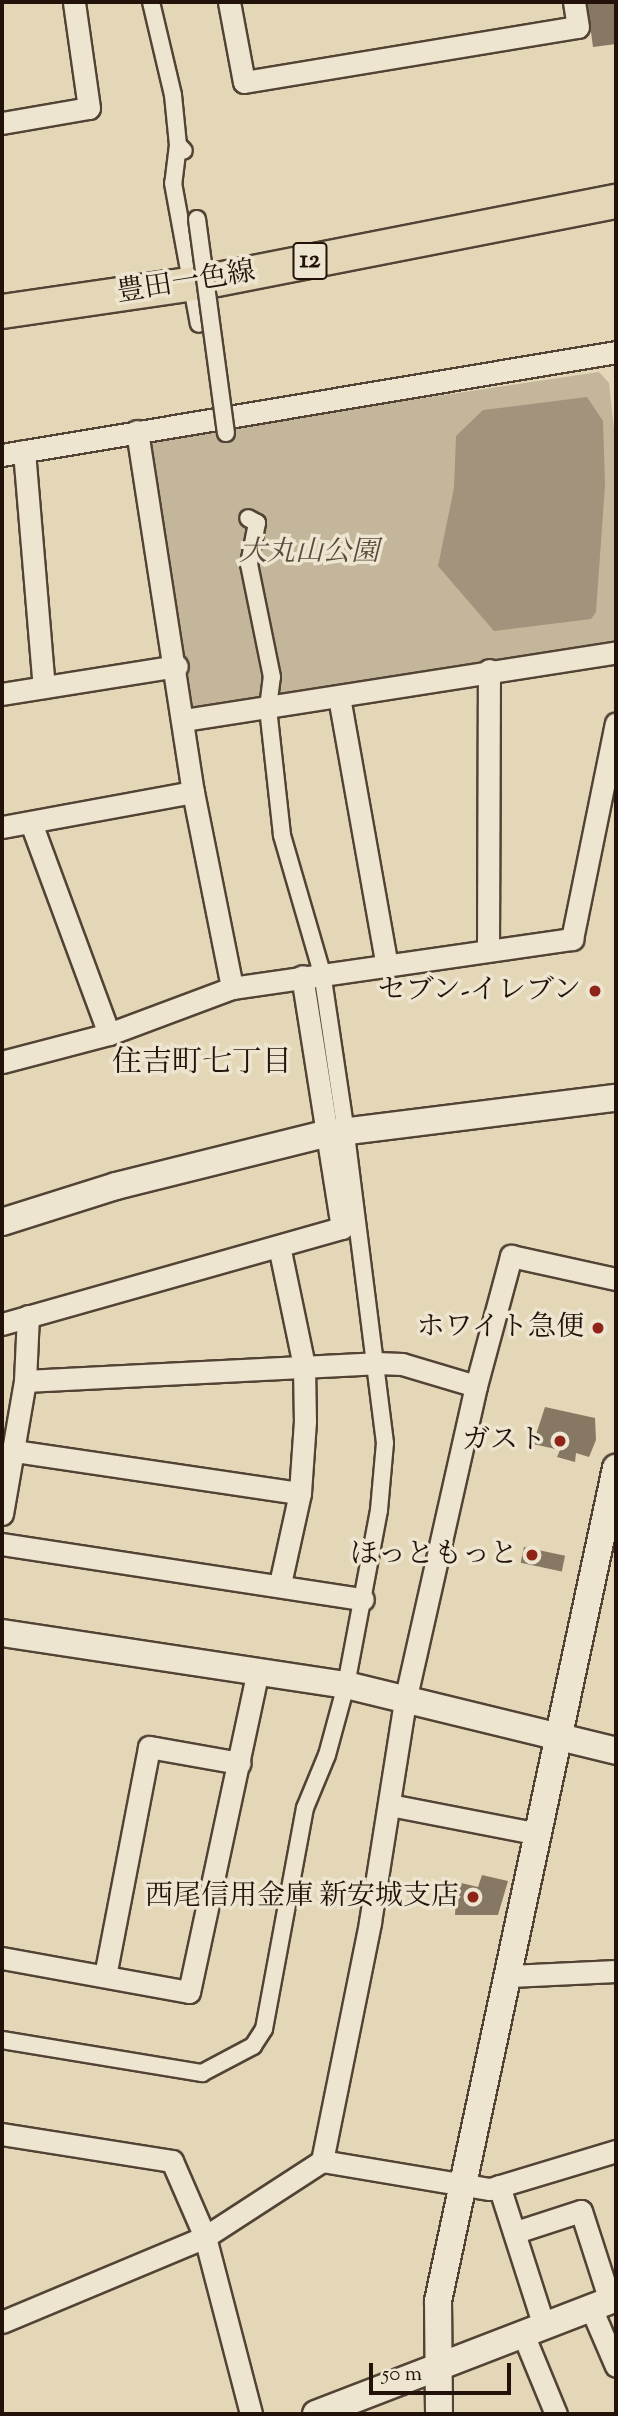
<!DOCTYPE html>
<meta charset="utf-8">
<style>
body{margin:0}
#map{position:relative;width:618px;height:2416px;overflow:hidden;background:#e4d7b7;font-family:"Sorts Mill Goudy","Noto Serif JP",serif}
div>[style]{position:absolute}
.green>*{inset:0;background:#c3b69a}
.water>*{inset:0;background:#a2947c}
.building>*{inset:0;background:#877864;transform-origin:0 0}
.roads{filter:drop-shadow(2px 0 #524335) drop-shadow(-2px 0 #524335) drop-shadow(0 2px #524335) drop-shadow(0 -2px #524335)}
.pedestrian>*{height:16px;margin:-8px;padding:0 8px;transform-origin:8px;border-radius:8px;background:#ede5d0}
.minor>*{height:21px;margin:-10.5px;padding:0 10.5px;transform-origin:10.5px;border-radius:10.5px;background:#ede5d0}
.tertiary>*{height:26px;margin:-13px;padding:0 13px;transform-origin:13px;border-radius:13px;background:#ede5d0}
.primary>*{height:33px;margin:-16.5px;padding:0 16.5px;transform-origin:16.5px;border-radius:16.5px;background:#e4d7b7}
.bridges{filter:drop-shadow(2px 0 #524335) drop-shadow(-2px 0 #524335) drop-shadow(0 2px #524335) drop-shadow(0 -2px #524335)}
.pedestrian-bridge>*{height:16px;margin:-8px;padding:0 8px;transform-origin:8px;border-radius:8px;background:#ede5d0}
.dots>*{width:19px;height:19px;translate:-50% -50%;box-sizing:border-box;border:4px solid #ede5d0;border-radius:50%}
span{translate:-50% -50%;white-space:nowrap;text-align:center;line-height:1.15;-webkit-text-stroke:7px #ede5d0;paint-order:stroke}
.shield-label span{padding:2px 5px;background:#ede5d0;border:2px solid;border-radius:5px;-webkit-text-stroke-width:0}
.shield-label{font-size:26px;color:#22120a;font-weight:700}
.street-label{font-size:28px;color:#22120a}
.park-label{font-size:28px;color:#5a4b3c;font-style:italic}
.poi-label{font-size:28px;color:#22120a}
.right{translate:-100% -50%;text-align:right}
.neighbourhood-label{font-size:30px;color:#22120a}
.frame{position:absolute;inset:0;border:4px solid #22120a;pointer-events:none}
.scale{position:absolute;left:369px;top:2363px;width:142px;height:32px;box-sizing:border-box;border:4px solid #22120a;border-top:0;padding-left:9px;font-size:21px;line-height:24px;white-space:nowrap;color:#22120a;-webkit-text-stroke:5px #ede5d0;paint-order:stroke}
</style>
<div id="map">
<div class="green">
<i style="clip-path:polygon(599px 372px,609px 383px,616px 448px,614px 646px,196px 710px,192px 707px,149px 445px,154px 438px)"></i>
</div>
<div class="water">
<i style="clip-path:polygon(587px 397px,603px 421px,605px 485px,596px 612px,591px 619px,494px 631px,438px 566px,454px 488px,456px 436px,483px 410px)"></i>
</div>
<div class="building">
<i style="clip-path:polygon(587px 2px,616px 2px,616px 44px,593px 47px)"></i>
<i style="clip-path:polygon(545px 1407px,595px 1418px,596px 1440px,589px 1457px,576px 1453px,575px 1462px,557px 1457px,560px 1450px,533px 1444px)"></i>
<i style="left:524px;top:1547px;width:42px;height:16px;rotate:12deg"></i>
<i style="clip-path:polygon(482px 1875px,508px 1881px,498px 1915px,455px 1915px,457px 1882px,478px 1887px)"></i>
</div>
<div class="roads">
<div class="pedestrian">
<i style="left:151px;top:2px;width:96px;rotate:76.7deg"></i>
<i style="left:173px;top:95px;width:50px;rotate:84.3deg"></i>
<i style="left:178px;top:145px;width:8px;rotate:45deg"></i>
<i style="left:178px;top:145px;width:38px;rotate:97deg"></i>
<i style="left:173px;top:183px;width:143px;rotate:79.6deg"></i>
<i style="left:2px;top:2040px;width:203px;rotate:9.4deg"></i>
<i style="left:202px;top:2073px;width:58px;rotate:-27.9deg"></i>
<i style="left:253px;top:2046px;width:20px;rotate:-57deg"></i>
<i style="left:264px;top:2029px;width:225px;rotate:-79.5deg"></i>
<i style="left:305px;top:1808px;width:57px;rotate:-67.5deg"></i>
<i style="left:327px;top:1755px;width:73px;rotate:-74.8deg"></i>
<i style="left:346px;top:1685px;width:178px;rotate:-79.3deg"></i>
<i style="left:379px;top:1510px;width:67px;rotate:-84.9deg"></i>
<i style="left:385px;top:1443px;width:312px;rotate:-97.2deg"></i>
<i style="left:346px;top:1133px;width:162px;rotate:-98.5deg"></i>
<i style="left:322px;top:973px;width:144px;rotate:-106.2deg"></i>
<i style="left:282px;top:835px;width:128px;rotate:-96.3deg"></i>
<i style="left:268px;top:708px;width:31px;rotate:-83deg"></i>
<i style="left:272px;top:677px;width:115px;rotate:-101.5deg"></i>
<i style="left:249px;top:564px;width:42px;rotate:-79deg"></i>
<i style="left:257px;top:523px;width:10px;rotate:-151deg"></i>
</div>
<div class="minor">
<i style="left:229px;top:2px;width:81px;rotate:79.4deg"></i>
<i style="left:244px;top:82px;width:338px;rotate:-9.4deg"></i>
<i style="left:578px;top:27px;width:25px;rotate:-99deg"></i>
<i style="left:2px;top:123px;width:88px;rotate:-9.8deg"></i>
<i style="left:89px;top:108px;width:107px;rotate:-98.1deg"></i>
<i style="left:137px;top:431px;width:365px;rotate:81.2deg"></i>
<i style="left:193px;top:792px;width:200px;rotate:78.7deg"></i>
<i style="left:24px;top:451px;width:237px;rotate:85.2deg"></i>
<i style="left:2px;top:455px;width:623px;rotate:-9.52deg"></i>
<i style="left:2px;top:694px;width:177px;rotate:-9.1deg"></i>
<i style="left:339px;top:697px;width:269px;rotate:79.9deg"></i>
<i style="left:184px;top:720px;width:437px;rotate:-8.9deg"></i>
<i style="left:31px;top:823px;width:225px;rotate:69.7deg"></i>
<i style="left:2px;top:827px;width:194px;rotate:-10.4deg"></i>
<i style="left:488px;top:948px;width:278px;rotate:-89.8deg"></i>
<i style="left:2px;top:1062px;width:111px;rotate:-14.7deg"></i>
<i style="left:109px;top:1034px;width:131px;rotate:-20.5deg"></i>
<i style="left:232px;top:988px;width:344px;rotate:-8.2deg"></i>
<i style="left:572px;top:939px;width:220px;rotate:-78.5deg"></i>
<i style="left:279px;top:1246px;width:123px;rotate:78.2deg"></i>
<i style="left:304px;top:1366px;width:55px;rotate:89deg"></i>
<i style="left:305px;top:1421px;width:72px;rotate:94deg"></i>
<i style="left:300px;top:1493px;width:93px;rotate:102.4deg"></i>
<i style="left:2px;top:1324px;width:353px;rotate:-15.8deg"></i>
<i style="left:342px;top:1228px;width:255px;rotate:-99deg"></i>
<i style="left:25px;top:1381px;width:351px;rotate:-2.9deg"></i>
<i style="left:376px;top:1363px;width:26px;rotate:2deg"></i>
<i style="left:402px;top:1364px;width:77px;rotate:16.6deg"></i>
<i style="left:14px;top:1451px;width:289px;rotate:8.4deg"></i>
<i style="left:2px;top:1514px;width:135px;rotate:-80.2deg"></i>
<i style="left:25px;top:1381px;width:65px;rotate:-87.4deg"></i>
<i style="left:2px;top:1544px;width:365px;rotate:8.7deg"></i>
<i style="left:390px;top:1805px;width:152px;rotate:11deg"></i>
<i style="left:2px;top:1958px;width:190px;rotate:10.3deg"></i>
<i style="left:189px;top:1992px;width:325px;rotate:-77.9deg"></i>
<i style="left:105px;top:1976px;width:233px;rotate:-79.1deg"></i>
<i style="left:149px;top:1747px;width:92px;rotate:10deg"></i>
<i style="left:510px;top:1976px;width:106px;rotate:-2.7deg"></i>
<i style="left:2px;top:2134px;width:172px;rotate:9deg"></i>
<i style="left:172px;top:2161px;width:83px;rotate:66.5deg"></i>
<i style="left:205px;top:2237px;width:183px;rotate:75.4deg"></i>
<i style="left:322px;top:2161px;width:244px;rotate:-78.6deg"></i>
<i style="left:370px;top:1922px;width:224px;rotate:-81deg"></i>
<i style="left:405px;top:1701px;width:323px;rotate:-77.3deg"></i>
<i style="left:476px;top:1386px;width:135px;rotate:-74.9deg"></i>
<i style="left:511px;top:1256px;width:107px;rotate:12.4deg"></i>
<i style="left:499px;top:2186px;width:147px;rotate:72.2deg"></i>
<i style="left:516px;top:2232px;width:68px;rotate:-17.9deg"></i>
<i style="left:581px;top:2211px;width:95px;rotate:72.1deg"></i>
<i style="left:591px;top:2308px;width:63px;rotate:66.7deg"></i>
<i style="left:2px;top:2322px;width:220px;rotate:-22.7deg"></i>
<i style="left:205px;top:2237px;width:140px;rotate:-33deg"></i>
<i style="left:322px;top:2161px;width:170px;rotate:9.5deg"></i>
<i style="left:490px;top:2189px;width:132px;rotate:-16.8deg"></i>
<i style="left:523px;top:2334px;width:87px;rotate:67.6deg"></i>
</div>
<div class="tertiary">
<i style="left:2px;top:1222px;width:120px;rotate:-17.5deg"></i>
<i style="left:116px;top:1186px;width:215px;rotate:-14deg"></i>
<i style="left:325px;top:1134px;width:293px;rotate:-7.1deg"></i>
<i style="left:2px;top:1633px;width:348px;rotate:8.6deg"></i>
<i style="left:346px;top:1685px;width:278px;rotate:13.7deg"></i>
<i style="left:316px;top:2414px;width:322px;rotate:-21.1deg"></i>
<i style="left:439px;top:2414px;width:113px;rotate:-90.5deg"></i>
<i style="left:438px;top:2301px;width:852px;rotate:-77.94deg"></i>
</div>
<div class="primary">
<i style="left:2px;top:311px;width:207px;rotate:-8.3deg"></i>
<i style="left:207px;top:281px;width:417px;rotate:-11.1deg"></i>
</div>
</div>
<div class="bridges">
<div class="pedestrian-bridge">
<i style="left:197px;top:219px;width:216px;rotate:82.3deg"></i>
</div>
</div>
<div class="dots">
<i style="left:595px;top:991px;background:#8f2418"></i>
<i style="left:598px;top:1328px;background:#8f2418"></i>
<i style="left:560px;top:1441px;background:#8f2418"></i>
<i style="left:532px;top:1555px;background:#8f2418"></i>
<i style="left:473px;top:1897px;background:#8f2418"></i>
</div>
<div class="shield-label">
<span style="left:310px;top:261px">12</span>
</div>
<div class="street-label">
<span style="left:186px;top:283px;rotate:-9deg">豊田一色線</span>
</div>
<div class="park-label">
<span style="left:309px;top:553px">大丸山公園</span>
</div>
<div class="poi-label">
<span class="right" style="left:581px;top:991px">セブン-イレブン</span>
<span class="right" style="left:584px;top:1328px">ホワイト急便</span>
<span class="right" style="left:546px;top:1441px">ガスト</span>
<span class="right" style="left:518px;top:1555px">ほっともっと</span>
<span class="right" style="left:459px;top:1897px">西尾信用金庫 新安城支店</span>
</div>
<div class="neighbourhood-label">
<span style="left:202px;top:1064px">住吉町七丁目</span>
</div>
<div class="frame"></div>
<div class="scale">50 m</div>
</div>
